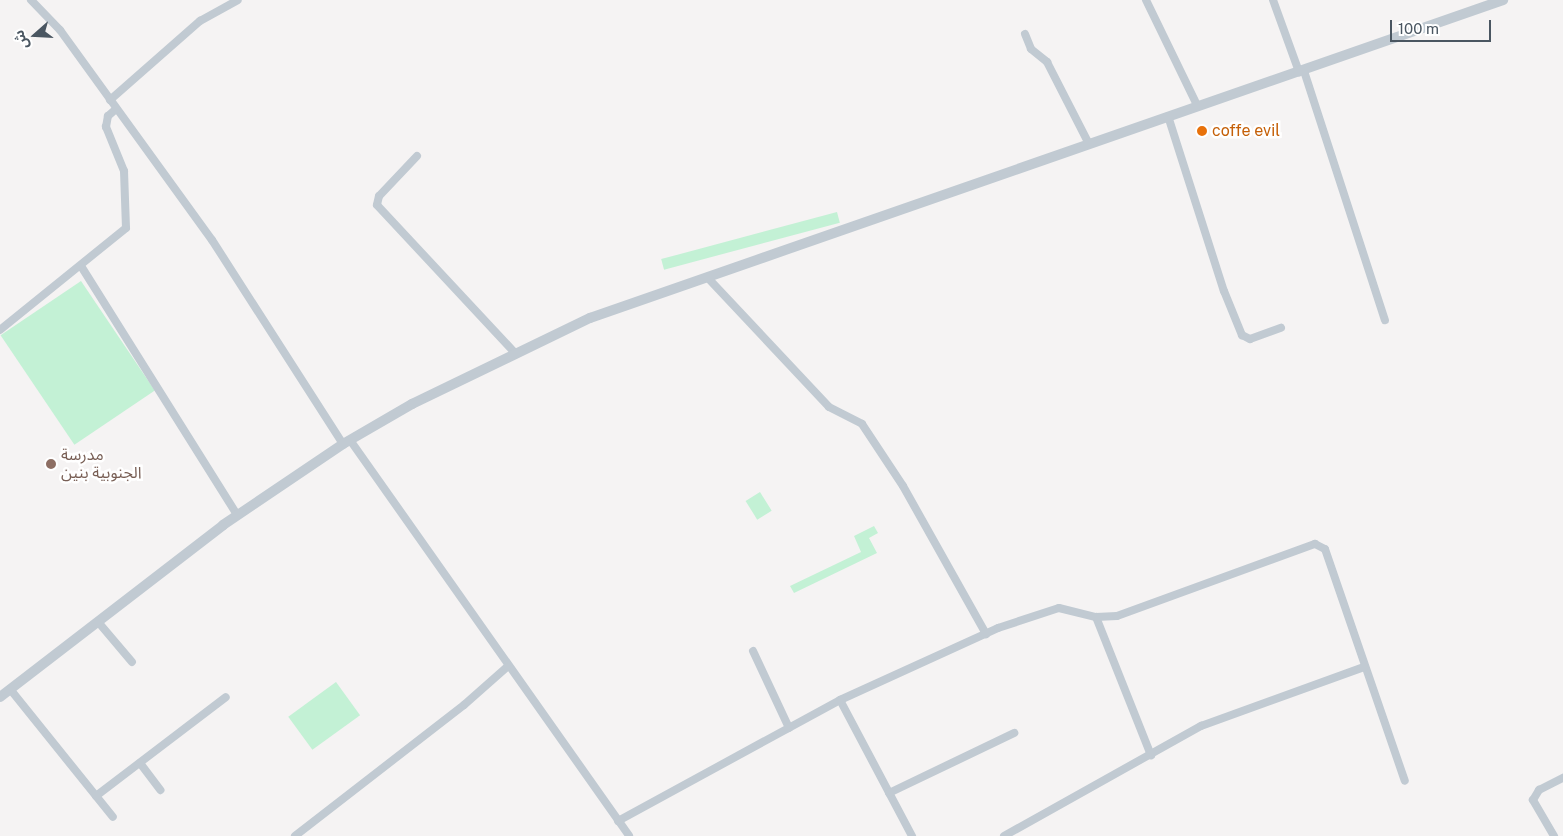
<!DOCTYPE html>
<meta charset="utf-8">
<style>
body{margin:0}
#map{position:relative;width:1563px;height:836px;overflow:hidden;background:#f5f3f3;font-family:"Public Sans","Noto Sans Arabic",sans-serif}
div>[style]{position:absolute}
.green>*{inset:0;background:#c3f1d5;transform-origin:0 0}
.minor>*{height:8px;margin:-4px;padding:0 4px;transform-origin:4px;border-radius:4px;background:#c1cad2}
.tertiary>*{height:10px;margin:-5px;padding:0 5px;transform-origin:5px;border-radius:5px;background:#c1cad2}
.dots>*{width:14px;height:14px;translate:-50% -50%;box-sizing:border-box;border:2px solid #fff;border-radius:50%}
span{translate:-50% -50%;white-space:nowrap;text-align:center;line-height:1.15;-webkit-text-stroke:5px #fff;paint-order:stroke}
.food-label{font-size:16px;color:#c56008}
.left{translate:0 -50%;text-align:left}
.education-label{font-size:16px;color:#785e54}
.north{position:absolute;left:10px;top:10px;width:50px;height:50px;-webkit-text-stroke:4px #fff;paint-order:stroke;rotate:251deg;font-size:14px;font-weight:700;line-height:20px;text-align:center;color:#4a5661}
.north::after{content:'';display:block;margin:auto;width:18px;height:22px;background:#4a5661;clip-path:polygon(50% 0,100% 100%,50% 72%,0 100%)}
.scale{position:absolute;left:1390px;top:20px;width:101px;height:22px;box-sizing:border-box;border:2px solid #4a5661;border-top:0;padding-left:6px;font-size:15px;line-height:18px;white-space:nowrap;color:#4a5661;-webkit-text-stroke:4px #fff;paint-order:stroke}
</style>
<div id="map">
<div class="green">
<i style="left:837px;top:212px;width:11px;height:182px;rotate:75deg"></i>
<i style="left:81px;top:281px;width:132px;height:97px;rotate:56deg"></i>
<i style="left:760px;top:492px;width:22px;height:17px;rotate:58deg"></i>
<i style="clip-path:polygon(874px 526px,878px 533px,869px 538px,877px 553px,794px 593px,790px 586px,861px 552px,854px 536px)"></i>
<i style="left:336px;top:682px;width:41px;height:59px;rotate:54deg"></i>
</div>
<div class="minor">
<i style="left:31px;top:0;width:42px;rotate:46deg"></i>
<i style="left:60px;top:30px;width:259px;rotate:54.1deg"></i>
<i style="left:212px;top:240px;width:242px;rotate:57.3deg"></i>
<i style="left:1146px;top:0;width:117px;rotate:64.1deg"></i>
<i style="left:1273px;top:0;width:77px;rotate:70.1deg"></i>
<i style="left:1025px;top:34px;width:16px;rotate:68deg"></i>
<i style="left:1031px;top:49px;width:21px;rotate:39deg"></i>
<i style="left:1047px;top:62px;width:92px;rotate:62.9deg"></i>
<i style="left:1304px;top:71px;width:262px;rotate:72deg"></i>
<i style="left:110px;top:100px;width:120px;rotate:-41.3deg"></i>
<i style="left:200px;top:21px;width:43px;rotate:-28.9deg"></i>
<i style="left:1168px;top:116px;width:184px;rotate:72.3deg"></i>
<i style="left:1224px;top:291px;width:48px;rotate:67.8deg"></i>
<i style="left:1242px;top:335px;width:9px;rotate:27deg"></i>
<i style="left:1250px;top:339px;width:33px;rotate:-20deg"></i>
<i style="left:417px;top:156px;width:55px;rotate:133.5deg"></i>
<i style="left:379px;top:196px;width:9px;rotate:103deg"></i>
<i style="left:377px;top:205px;width:204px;rotate:47deg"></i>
<i style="left:81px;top:266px;width:294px;rotate:57.9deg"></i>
<i style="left:707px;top:277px;width:178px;rotate:46.8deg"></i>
<i style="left:829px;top:407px;width:37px;rotate:27deg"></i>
<i style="left:862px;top:424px;width:74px;rotate:56.5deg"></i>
<i style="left:903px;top:486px;width:170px;rotate:60.7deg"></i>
<i style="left:0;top:330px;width:162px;rotate:-39deg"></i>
<i style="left:126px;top:228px;width:57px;rotate:-92deg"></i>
<i style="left:124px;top:171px;width:48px;rotate:-112.2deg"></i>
<i style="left:106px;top:127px;width:11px;rotate:-80deg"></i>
<i style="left:108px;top:116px;width:11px;rotate:-41deg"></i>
<i style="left:350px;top:440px;width:484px;rotate:54.8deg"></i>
<i style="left:1096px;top:617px;width:149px;rotate:68.3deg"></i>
<i style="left:99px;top:623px;width:51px;rotate:49.8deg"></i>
<i style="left:753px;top:651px;width:85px;rotate:64.9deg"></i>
<i style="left:10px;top:689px;width:164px;rotate:51.2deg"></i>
<i style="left:840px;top:700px;width:154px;rotate:62.1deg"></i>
<i style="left:140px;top:763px;width:34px;rotate:53deg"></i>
<i style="left:889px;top:793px;width:139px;rotate:-25.6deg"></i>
<i style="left:96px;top:796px;width:163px;rotate:-37.3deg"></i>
<i style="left:618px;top:821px;width:253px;rotate:-28.6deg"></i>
<i style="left:840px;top:700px;width:174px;rotate:-24.5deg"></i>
<i style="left:998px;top:628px;width:64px;rotate:-18.2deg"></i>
<i style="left:1059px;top:608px;width:38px;rotate:14deg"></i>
<i style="left:1096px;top:617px;width:21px;rotate:-3deg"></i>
<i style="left:1117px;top:616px;width:211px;rotate:-20deg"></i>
<i style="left:1315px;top:544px;width:11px;rotate:27deg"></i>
<i style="left:1325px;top:549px;width:245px;rotate:71deg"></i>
<i style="left:295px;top:836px;width:214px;rotate:-37.8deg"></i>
<i style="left:464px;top:705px;width:57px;rotate:-41.5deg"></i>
<i style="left:1004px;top:836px;width:226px;rotate:-29.2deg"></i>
<i style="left:1201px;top:726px;width:173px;rotate:-19.9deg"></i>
<i style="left:1554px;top:836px;width:42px;rotate:-120.3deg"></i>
<i style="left:1533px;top:800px;width:12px;rotate:-59deg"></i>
<i style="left:1539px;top:790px;width:27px;rotate:-27deg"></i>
</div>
<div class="tertiary">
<i style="left:0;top:697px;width:282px;rotate:-37.6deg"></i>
<i style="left:223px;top:525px;width:145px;rotate:-34deg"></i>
<i style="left:343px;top:444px;width:80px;rotate:-30.1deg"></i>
<i style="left:412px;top:404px;width:198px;rotate:-25.8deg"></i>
<i style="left:590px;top:318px;width:967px;rotate:-19.2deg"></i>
</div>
<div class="dots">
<i style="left:1202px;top:131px;background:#e8710a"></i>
<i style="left:51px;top:464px;background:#8d6e63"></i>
</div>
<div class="food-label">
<span class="left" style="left:1212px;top:131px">coffe evil</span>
</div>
<div class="education-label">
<span class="left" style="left:61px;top:464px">مدرسة<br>الجنوبية بنين</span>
</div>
<div class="north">ش</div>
<div class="scale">100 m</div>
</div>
